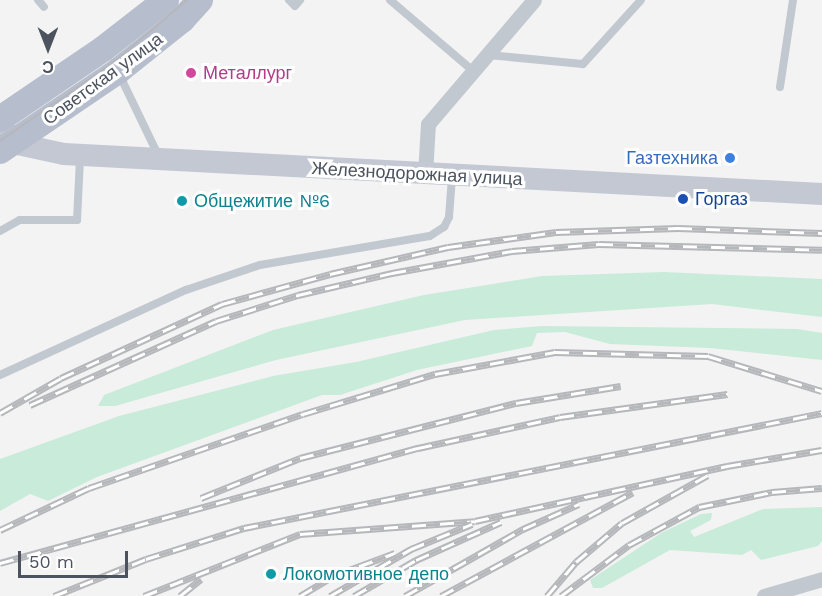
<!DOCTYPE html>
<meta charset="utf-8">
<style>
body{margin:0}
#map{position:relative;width:822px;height:596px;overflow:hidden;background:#f4f3f3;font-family:"Work Sans",sans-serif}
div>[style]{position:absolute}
.green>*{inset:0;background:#c8ebda}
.service>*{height:8px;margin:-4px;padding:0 4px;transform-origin:4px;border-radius:4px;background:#c2c8cf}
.minor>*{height:15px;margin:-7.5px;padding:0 7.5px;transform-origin:7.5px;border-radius:7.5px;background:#c2c8cf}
.secondary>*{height:22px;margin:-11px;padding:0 11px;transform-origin:11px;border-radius:11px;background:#c3c8d3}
.primary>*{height:26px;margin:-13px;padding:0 13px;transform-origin:13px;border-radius:13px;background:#b6becd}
.tram>*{height:1.5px;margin:-0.75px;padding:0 0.75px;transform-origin:0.75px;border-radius:0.75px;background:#b5b7bb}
.rail>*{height:7px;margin-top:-3.5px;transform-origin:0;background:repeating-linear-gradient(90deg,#fff 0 14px,#b5b7bb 0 28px);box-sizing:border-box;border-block:2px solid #b5b7bb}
.dots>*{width:16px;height:16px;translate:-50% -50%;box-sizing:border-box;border:3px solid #fff;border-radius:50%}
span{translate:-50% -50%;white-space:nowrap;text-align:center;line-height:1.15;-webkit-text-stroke:6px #fff;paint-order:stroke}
.hotel-label{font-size:18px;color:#b23c85}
.left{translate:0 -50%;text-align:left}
.street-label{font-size:18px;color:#4c535e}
.shop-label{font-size:18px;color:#366cbe}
.right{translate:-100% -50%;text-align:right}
.transit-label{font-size:18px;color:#164399}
.culture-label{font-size:18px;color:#0d838f}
.north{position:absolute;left:18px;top:18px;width:60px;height:60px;-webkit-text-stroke:4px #fff;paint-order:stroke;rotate:180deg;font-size:16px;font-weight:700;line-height:24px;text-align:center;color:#4c535e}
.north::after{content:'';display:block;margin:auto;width:21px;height:27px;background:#4c535e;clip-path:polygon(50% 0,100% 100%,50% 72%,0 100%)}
.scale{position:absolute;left:18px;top:551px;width:110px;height:27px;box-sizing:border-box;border:3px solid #4c535e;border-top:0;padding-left:8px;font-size:18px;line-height:21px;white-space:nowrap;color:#4c535e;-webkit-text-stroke:4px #fff;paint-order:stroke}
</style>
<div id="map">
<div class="green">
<i style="clip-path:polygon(664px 272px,822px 279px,822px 317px,712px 304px,465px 320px,276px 360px,115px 406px,98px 406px,104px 395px,273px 330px,424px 295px,542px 276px)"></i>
<i style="clip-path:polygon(542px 326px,797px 329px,822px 333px,822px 360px,710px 348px,610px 344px,565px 332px,537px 333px,532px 346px,417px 370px,340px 395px,322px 395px,97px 477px,48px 501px,30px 494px,0 511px,0 459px,119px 416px,273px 376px,356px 362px,494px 330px)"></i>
<i style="clip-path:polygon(822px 507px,822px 541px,818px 546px,761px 560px,751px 550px,742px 555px,670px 550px,602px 588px,593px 588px,590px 580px,661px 533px,701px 514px,712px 513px,711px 520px,690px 531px,694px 537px,763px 509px)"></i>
</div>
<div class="service">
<i style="left:38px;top:0;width:9px;rotate:49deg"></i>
<i style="left:289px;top:0;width:8px;rotate:45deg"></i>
<i style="left:295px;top:6px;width:8px;rotate:-50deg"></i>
<i style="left:390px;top:0;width:108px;rotate:40.5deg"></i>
<i style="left:488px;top:55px;width:95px;rotate:5.4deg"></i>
<i style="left:583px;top:64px;width:86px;rotate:-47.8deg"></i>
<i style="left:120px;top:76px;width:90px;rotate:64.3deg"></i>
<i style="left:780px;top:87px;width:88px;rotate:-81.5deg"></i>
<i style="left:0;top:231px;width:23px;rotate:-29deg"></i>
<i style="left:20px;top:220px;width:57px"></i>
<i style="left:77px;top:220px;width:62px;rotate:-87.2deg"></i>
<i style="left:0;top:375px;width:205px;rotate:-24.6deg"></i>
<i style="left:186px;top:290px;width:78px;rotate:-18.7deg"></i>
<i style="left:260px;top:265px;width:172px;rotate:-9.7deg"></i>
<i style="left:430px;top:236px;width:17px;rotate:-33deg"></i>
<i style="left:444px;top:227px;width:11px;rotate:-63deg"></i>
<i style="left:449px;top:217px;width:40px;rotate:-85.7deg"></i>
</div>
<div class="minor">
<i style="left:425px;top:174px;width:50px;rotate:-86.6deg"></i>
<i style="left:428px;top:124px;width:163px;rotate:-49.5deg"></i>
<i style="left:764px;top:596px;width:60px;rotate:-16.3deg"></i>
</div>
<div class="secondary">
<i style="left:0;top:122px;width:25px;rotate:58deg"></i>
<i style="left:13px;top:143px;width:52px;rotate:12.2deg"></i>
<i style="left:64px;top:154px;width:759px;rotate:3.02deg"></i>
</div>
<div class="primary">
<i style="left:0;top:119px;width:125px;rotate:-34.2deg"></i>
<i style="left:103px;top:49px;width:80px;rotate:-37.9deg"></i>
<i style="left:0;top:151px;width:143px;rotate:-34.1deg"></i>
<i style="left:118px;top:71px;width:82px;rotate:-38.6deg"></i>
<i style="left:182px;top:20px;width:27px;rotate:-48deg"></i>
</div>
<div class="tram">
<i style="left:0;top:141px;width:137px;rotate:-34.6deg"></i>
<i style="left:113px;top:63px;width:97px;rotate:-40.4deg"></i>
</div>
<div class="rail">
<i style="left:30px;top:405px;width:204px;rotate:-24.3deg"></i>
<i style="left:216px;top:321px;width:86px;rotate:-17.6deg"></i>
<i style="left:298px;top:295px;width:97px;rotate:-13.2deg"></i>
<i style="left:392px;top:273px;width:122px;rotate:-10.4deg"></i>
<i style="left:512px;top:251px;width:87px;rotate:-4.6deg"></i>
<i style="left:599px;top:244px;width:223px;rotate:1.5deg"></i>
<i style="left:0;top:413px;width:70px;rotate:-29.8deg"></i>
<i style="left:61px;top:378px;width:177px;rotate:-24.7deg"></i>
<i style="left:222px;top:304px;width:112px;rotate:-15.5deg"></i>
<i style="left:330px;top:274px;width:121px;rotate:-12.9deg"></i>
<i style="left:448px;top:247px;width:109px;rotate:-7.9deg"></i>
<i style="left:556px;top:232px;width:122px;rotate:-1.9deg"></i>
<i style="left:678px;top:228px;width:144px;rotate:2deg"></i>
<i style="left:201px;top:498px;width:107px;rotate:-22deg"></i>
<i style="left:300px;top:458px;width:223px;rotate:-14.3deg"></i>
<i style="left:516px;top:403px;width:106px;rotate:-9.2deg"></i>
<i style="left:0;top:530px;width:98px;rotate:-25.3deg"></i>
<i style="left:89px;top:488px;width:226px;rotate:-19.1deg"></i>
<i style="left:303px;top:414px;width:138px;rotate:-16.9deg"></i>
<i style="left:435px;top:374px;width:122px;rotate:-10.4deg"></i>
<i style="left:555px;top:352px;width:153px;rotate:1.5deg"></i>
<i style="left:708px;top:356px;width:119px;rotate:17.1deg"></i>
<i style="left:0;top:563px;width:434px;rotate:-15.4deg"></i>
<i style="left:418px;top:448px;width:145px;rotate:-12.3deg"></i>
<i style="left:560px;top:417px;width:169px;rotate:-7.8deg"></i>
<i style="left:54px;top:596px;width:99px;rotate:-21.9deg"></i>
<i style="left:146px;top:559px;width:103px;rotate:-17.6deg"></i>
<i style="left:244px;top:528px;width:589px;rotate:-11.25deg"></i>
<i style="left:144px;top:596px;width:168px;rotate:-21.7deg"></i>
<i style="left:300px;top:534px;width:175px;rotate:-4.2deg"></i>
<i style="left:475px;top:521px;width:258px;rotate:-12.3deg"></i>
<i style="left:727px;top:466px;width:96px;rotate:-9.6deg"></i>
<i style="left:180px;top:596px;width:27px;rotate:-39deg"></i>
<i style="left:300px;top:596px;width:39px;rotate:-31deg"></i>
<i style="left:333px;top:576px;width:66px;rotate:-20.4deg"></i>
<i style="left:330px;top:596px;width:94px;rotate:-30.1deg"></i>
<i style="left:411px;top:549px;width:66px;rotate:-22.3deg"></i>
<i style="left:354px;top:596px;width:72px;rotate:-30.1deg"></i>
<i style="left:416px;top:560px;width:93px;rotate:-24.1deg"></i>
<i style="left:405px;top:596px;width:136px;rotate:-29.6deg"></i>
<i style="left:523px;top:529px;width:61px;rotate:-24.1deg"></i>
<i style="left:441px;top:596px;width:218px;rotate:-28.4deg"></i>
<i style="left:547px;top:596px;width:45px;rotate:-49.5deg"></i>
<i style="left:576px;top:562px;width:60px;rotate:-40.3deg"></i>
<i style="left:622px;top:523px;width:98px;rotate:-29.2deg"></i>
<i style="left:561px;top:596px;width:85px;rotate:-36.9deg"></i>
<i style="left:629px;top:545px;width:80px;rotate:-28.5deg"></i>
<i style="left:699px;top:507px;width:75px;rotate:-11.6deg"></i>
<i style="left:772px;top:492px;width:50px;rotate:-4.6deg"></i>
</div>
<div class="dots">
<i style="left:191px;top:73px;background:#d1479c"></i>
<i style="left:730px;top:158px;background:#3f7fe0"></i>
<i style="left:683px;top:199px;background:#1a4fb4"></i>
<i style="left:182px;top:201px;background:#0f9aa8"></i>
<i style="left:271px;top:574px;background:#0f9aa8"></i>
</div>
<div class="hotel-label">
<span class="left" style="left:203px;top:73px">Металлург</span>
</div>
<div class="street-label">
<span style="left:103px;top:79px;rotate:-36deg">Советская улица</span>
<span style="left:417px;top:174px;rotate:3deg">Железнодорожная улица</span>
</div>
<div class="shop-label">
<span class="right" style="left:718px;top:158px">Газтехника</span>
</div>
<div class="transit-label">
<span class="left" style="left:695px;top:199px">Горгаз</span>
</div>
<div class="culture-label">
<span class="left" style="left:194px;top:201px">Общежитие №6</span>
<span class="left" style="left:283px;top:574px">Локомотивное депо</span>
</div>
<div class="north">С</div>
<div class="scale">50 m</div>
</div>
